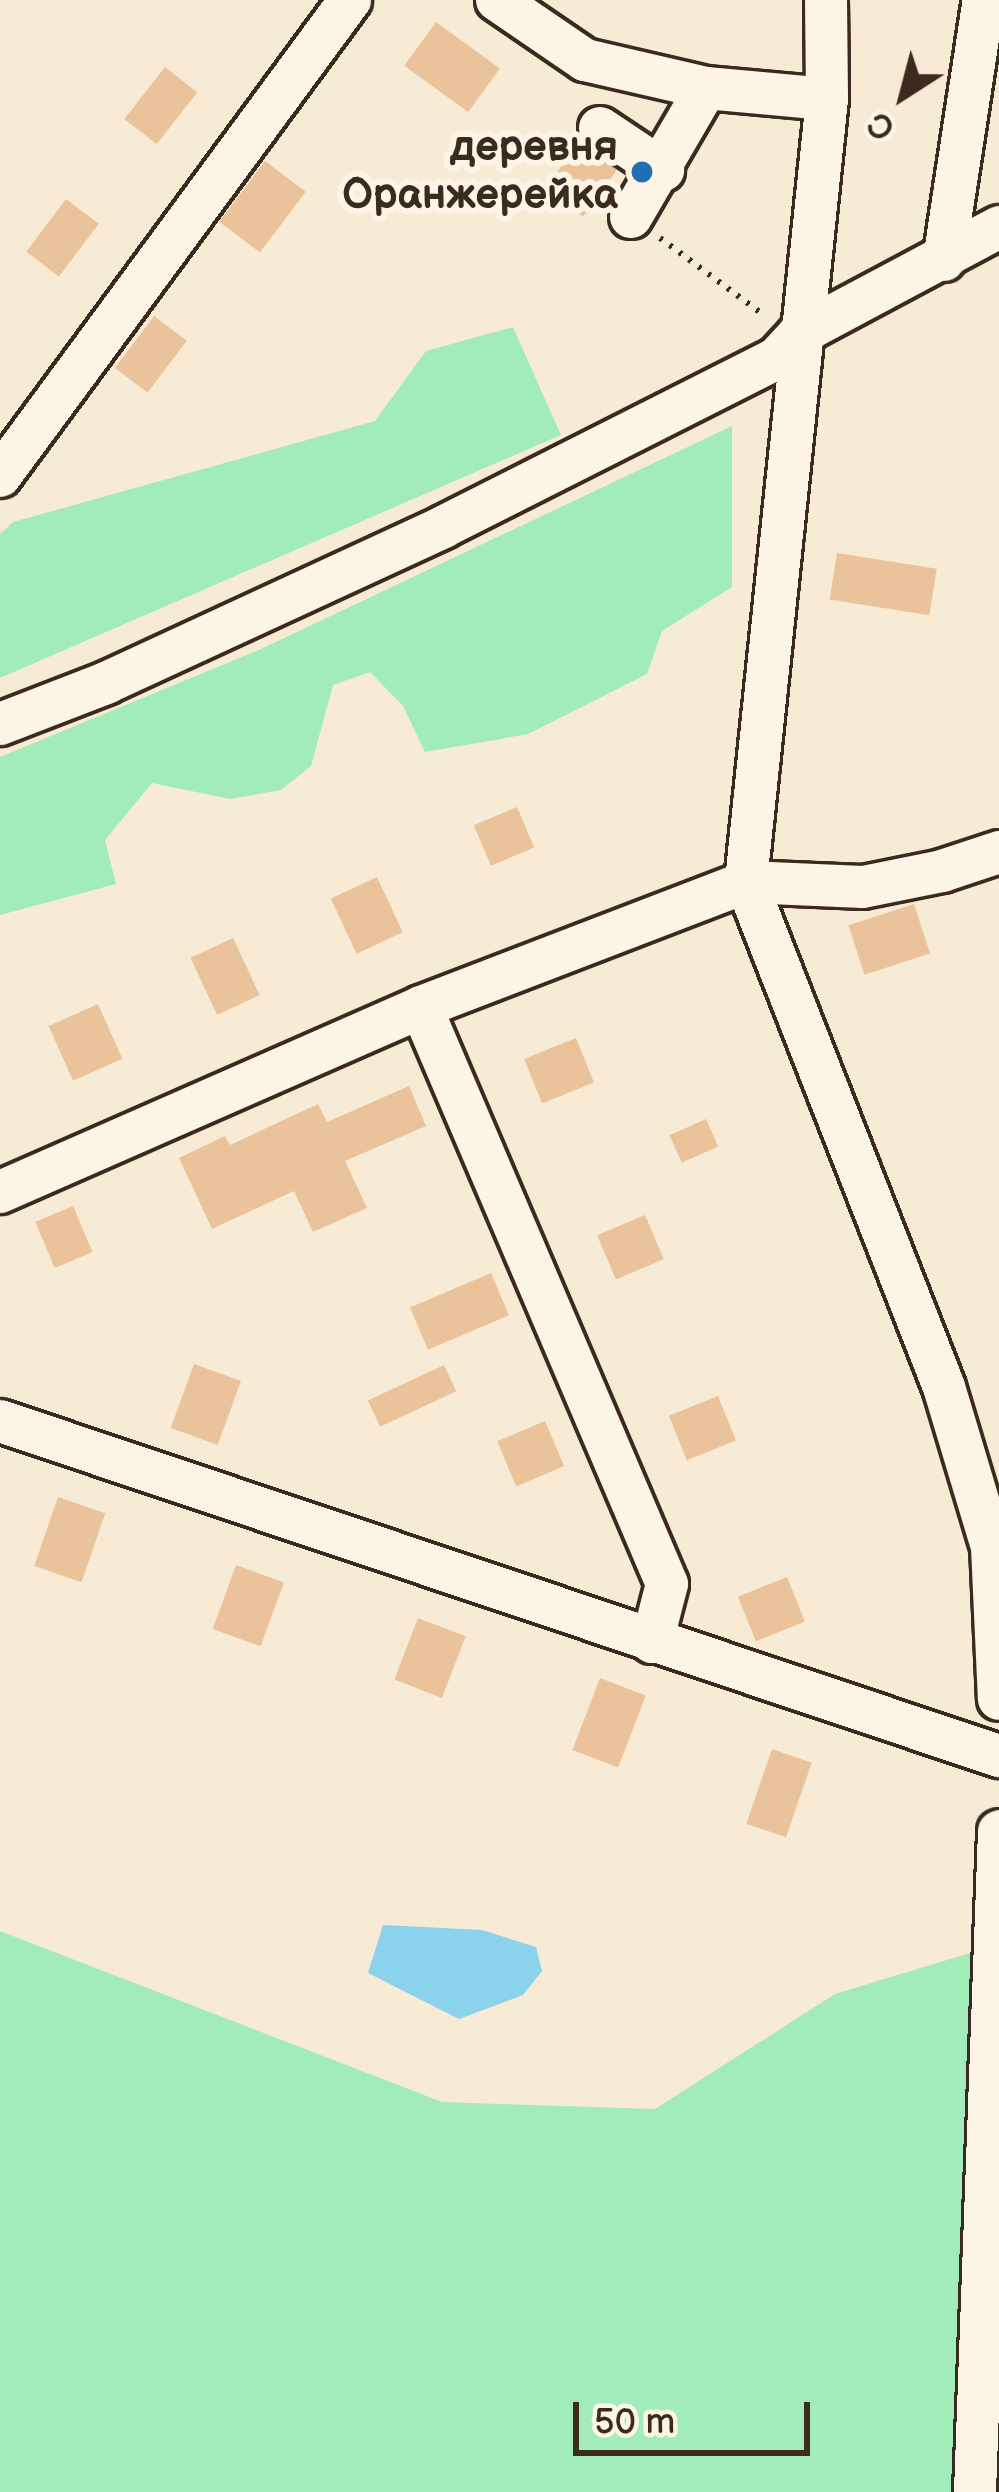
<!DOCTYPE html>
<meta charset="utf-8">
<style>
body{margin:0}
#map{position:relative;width:999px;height:2492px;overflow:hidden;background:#f8ebd6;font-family:"Balsamiq Sans",sans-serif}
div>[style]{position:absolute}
.green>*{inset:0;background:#a2ecbb}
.water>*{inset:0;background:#8bd2ed}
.building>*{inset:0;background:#eac39a;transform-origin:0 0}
.path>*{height:6px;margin-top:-3px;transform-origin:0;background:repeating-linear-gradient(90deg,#3b2a1e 0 3px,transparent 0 12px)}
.roads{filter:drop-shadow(3px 0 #3b2a1e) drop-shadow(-3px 0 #3b2a1e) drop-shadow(0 3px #3b2a1e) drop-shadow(0 -3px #3b2a1e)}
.minor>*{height:42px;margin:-21px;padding:0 21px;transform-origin:21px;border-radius:21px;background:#fcf5e5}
.dots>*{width:33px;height:33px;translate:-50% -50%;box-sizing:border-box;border:6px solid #fcf5e5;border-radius:50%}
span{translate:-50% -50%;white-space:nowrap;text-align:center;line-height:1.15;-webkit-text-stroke:12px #fcf5e5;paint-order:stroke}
.poi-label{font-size:42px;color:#3b2a1e;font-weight:700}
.right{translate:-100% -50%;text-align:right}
.north{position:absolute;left:843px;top:36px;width:120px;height:120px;-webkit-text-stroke:9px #fcf5e5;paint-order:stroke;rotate:216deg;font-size:33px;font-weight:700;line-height:48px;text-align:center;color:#3b2a1e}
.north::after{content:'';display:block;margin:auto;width:42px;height:54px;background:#3b2a1e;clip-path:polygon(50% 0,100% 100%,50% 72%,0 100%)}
.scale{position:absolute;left:573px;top:2402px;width:237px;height:54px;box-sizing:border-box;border:6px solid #3b2a1e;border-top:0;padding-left:15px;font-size:36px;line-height:42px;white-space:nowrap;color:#3b2a1e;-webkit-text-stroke:9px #fcf5e5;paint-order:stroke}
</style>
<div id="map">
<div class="green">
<i style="clip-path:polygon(513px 327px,561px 435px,0 678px,0 534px,13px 522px,375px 421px,426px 351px)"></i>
<i style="clip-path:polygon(732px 426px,732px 587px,662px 631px,647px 674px,528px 734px,425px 752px,403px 706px,370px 672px,333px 685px,311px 766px,281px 790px,230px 799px,152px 783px,105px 840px,116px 884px,0 915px,0 757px,261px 649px)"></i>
<i style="clip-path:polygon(0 1931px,442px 2102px,655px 2109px,835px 1994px,973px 1952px,953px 2492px,0 2492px)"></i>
</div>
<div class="water">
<i style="clip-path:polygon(383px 1925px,482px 1930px,536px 1947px,542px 1971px,523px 1995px,459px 2019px,368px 1973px)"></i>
</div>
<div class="building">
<i style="left:436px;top:22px;width:79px;height:54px;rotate:36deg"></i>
<i style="left:165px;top:67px;width:41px;height:66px;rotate:38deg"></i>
<i style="left:579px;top:142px;width:47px;height:58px;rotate:36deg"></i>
<i style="left:265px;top:161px;width:51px;height:76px;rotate:37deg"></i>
<i style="left:66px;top:199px;width:41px;height:66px;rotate:37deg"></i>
<i style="left:154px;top:316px;width:41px;height:65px;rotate:37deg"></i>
<i style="left:837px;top:553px;width:101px;height:47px;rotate:9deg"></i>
<i style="left:517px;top:807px;width:44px;height:47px;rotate:67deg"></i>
<i style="left:377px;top:877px;width:61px;height:51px;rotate:65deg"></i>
<i style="left:914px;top:904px;width:52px;height:69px;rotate:72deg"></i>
<i style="left:233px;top:938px;width:63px;height:47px;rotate:65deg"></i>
<i style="left:98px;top:1004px;width:60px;height:54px;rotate:66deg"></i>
<i style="left:576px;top:1038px;width:48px;height:56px;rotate:68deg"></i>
<i style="clip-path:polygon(409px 1086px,426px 1126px,345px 1161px,367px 1208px,313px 1232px,294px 1191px,212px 1229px,179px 1158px,225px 1136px,230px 1145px,318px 1104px,327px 1122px)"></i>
<i style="left:706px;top:1119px;width:30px;height:40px;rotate:66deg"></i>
<i style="left:73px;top:1206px;width:50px;height:41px;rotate:67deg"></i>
<i style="left:645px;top:1215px;width:48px;height:52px;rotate:67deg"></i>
<i style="left:491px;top:1273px;width:46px;height:88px;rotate:67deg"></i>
<i style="left:194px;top:1364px;width:50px;height:68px;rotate:20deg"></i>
<i style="left:444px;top:1365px;width:29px;height:84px;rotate:65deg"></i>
<i style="left:718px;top:1396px;width:48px;height:53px;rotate:68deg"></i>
<i style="left:545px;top:1421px;width:49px;height:52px;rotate:67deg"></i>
<i style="left:58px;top:1497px;width:50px;height:73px;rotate:19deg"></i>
<i style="left:236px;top:1565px;width:51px;height:68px;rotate:20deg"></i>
<i style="left:787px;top:1577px;width:48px;height:53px;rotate:68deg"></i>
<i style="left:418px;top:1618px;width:51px;height:66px;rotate:21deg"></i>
<i style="left:600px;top:1678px;width:49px;height:77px;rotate:21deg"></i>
<i style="left:772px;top:1749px;width:42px;height:79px;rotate:19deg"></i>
</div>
<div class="path">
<i style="left:660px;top:238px;width:131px;rotate:36.6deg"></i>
</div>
<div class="roads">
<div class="minor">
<i style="left:497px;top:0;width:107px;rotate:34.3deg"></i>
<i style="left:585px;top:60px;width:124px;rotate:13deg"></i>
<i style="left:706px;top:88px;width:121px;rotate:5.2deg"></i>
<i style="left:826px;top:0;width:99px;rotate:89.4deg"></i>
<i style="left:827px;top:99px;width:787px;rotate:95.91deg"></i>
<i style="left:746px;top:882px;width:542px;rotate:68.59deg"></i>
<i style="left:944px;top:1387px;width:167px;rotate:73.3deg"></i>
<i style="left:992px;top:1547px;width:152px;rotate:87.4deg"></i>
<i style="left:600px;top:128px;width:76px;rotate:33.7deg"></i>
<i style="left:631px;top:217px;width:149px;rotate:-59.8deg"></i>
<i style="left:944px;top:260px;width:263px;rotate:-81.3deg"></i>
<i style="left:0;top:476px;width:591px;rotate:-53.67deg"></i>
<i style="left:0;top:724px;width:114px;rotate:-21.1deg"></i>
<i style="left:106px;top:683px;width:371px;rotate:-24.8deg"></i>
<i style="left:443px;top:527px;width:373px;rotate:-26.8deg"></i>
<i style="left:776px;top:359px;width:34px;rotate:-47deg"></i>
<i style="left:799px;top:334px;width:227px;rotate:-28.1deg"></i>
<i style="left:421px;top:1007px;width:627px;rotate:66.91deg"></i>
<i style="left:667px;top:1584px;width:60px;rotate:104.5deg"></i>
<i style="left:0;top:1192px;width:460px;rotate:-23.7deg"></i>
<i style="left:421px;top:1007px;width:348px;rotate:-21deg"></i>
<i style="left:746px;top:882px;width:117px;rotate:2.4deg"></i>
<i style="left:863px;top:887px;width:81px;rotate:-11.4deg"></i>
<i style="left:942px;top:871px;width:60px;rotate:-18.4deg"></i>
<i style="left:0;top:1421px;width:1054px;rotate:18.54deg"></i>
<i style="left:975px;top:2492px;width:661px;rotate:-87.92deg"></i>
</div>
</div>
<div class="dots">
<i style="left:642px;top:172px;background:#1f6fb2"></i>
</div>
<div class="poi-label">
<span class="right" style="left:618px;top:172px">деревня<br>Оранжерейка</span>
</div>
<div class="north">С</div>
<div class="scale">50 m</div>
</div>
